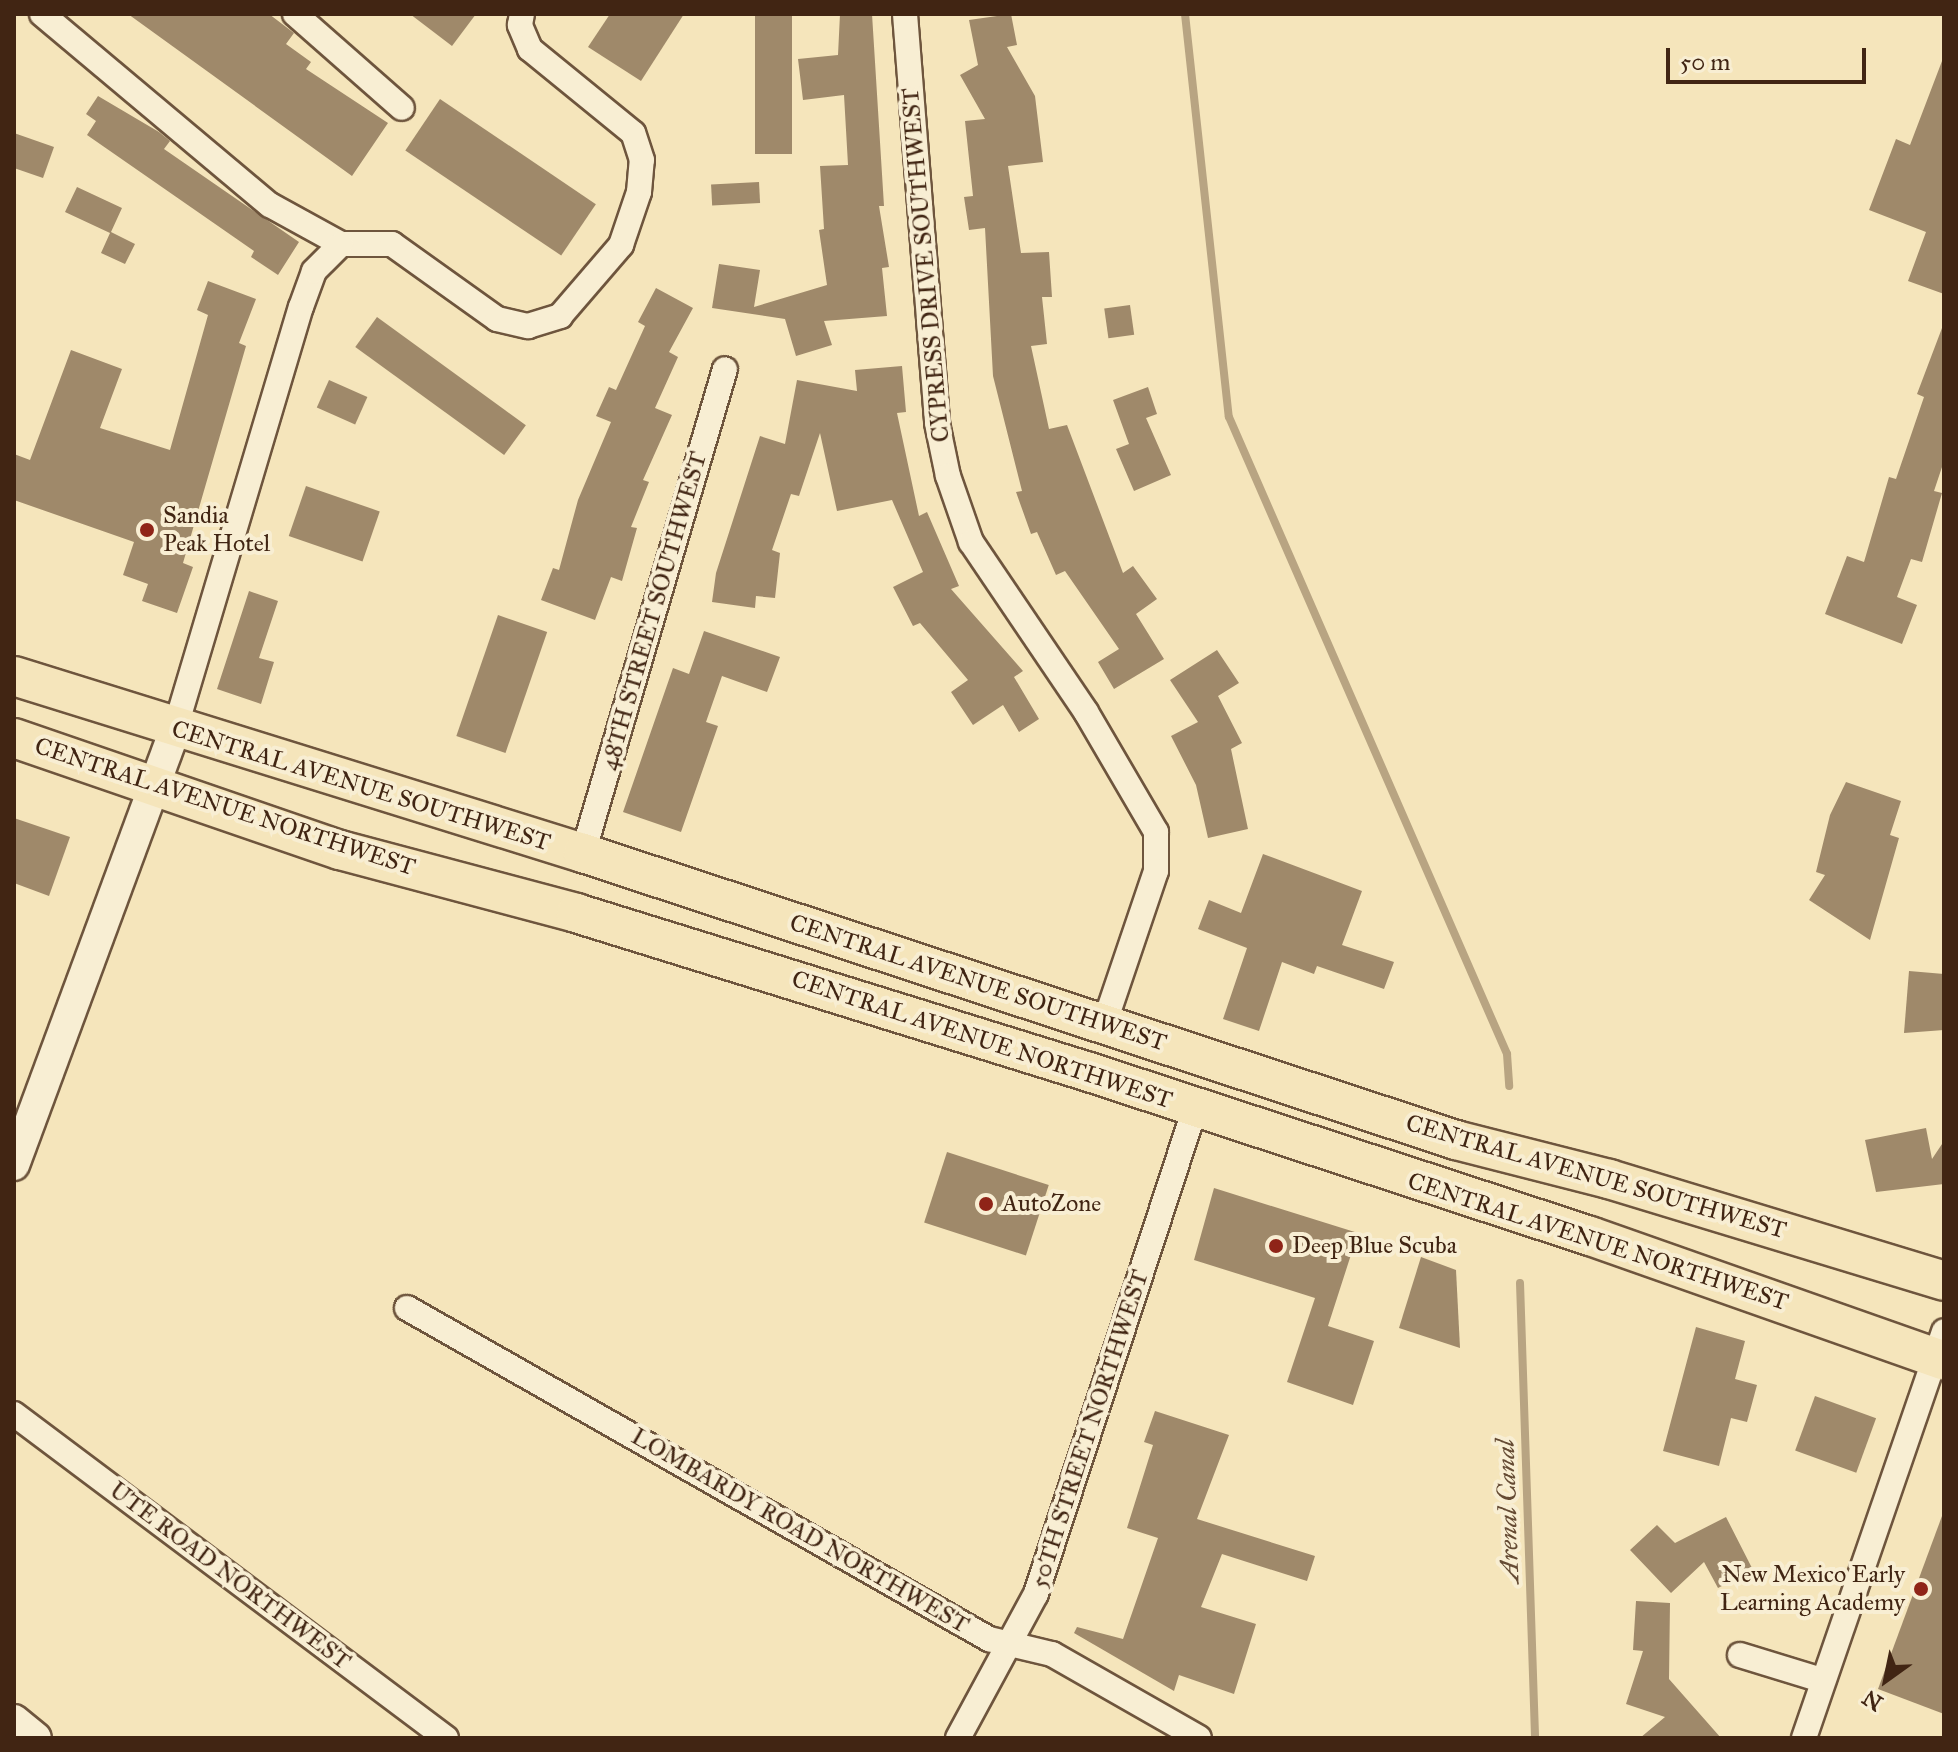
<!DOCTYPE html>
<style>
body{margin:0}
#map{position:relative;width:1958px;height:1752px;overflow:hidden;background:#f5e5bb;font-family:"IM FELL Great Primer",serif}
div>[style]{position:absolute}
.stream>*{height:8px;margin:-4px;padding:0 4px;transform-origin:4px;border-radius:4px;background:#b8a482}
.building>*{inset:0;background:#9f896a;transform-origin:0 0}
.roads{filter:drop-shadow(2px 0 #6e553d) drop-shadow(-2px 0 #6e553d) drop-shadow(0 2px #6e553d) drop-shadow(0 -2px #6e553d)}
.minor>*{height:24px;margin:-12px;padding:0 12px;transform-origin:12px;border-radius:12px;background:#f8eed3}
.tertiary>*{height:30px;margin:-15px;padding:0 15px;transform-origin:15px;border-radius:15px;background:#f8eed3}
.primary>*{height:38px;margin:-19px;padding:0 19px;transform-origin:19px;border-radius:19px;background:#f5e5bb}
.dots>*{width:22px;height:22px;translate:-50% -50%;box-sizing:border-box;border:4px solid #f8eed3;border-radius:50%}
span{translate:-50% -50%;white-space:nowrap;text-align:center;line-height:1.15;-webkit-text-stroke:8px #f8eed3;paint-order:stroke}
.street-label{font-size:24px;color:#412513}
.poi-label{font-size:24px;color:#412513}
.left{translate:0 -50%;text-align:left}
.right{translate:-100% -50%;text-align:right}
.water-label{font-size:26px;color:#654b34;font-style:italic}
.frame{position:absolute;inset:0;border:16px solid #412513;pointer-events:none}
.north{position:absolute;left:1846px;top:1640px;width:80px;height:80px;-webkit-text-stroke:6px #f8eed3;paint-order:stroke;rotate:213deg;font-size:22px;font-weight:700;line-height:32px;text-align:center;color:#412513}
.north::after{content:'';display:block;margin:auto;width:28px;height:36px;background:#412513;clip-path:polygon(50% 0,100% 100%,50% 72%,0 100%)}
.scale{position:absolute;left:1666px;top:48px;width:200px;height:36px;box-sizing:border-box;border:4px solid #412513;border-top:0;padding-left:10px;font-size:24px;line-height:28px;white-space:nowrap;color:#412513;-webkit-text-stroke:6px #f8eed3;paint-order:stroke}
</style>
<div id="map">
<div class="stream">
<i style="left:1185px;top:14px;width:405px;rotate:83.8deg"></i>
<i style="left:1229px;top:417px;width:695px;rotate:66.42deg"></i>
<i style="left:1507px;top:1054px;width:32px;rotate:86deg"></i>
<i style="left:1520px;top:1283px;width:455px;rotate:88.1deg"></i>
</div>
<div class="building">
<i style="clip-path:polygon(128px 14px,269px 14px,294px 33px,286px 44px,311px 62px,306px 69px,388px 123px,352px 176px)"></i>
<i style="clip-path:polygon(410px 14px,476px 14px,452px 46px)"></i>
<i style="clip-path:polygon(610px 14px,684px 14px,641px 81px,588px 47px)"></i>
<i style="left:755px;top:14px;width:37px;height:140px"></i>
<i style="clip-path:polygon(840px 14px,872px 14px,884px 206px,879px 206px,889px 267px,882px 268px,887px 316px,824px 321px,832px 345px,796px 356px,785px 319px,712px 308px,719px 264px,760px 270px,754px 307px,827px 285px,819px 230px,824px 229px,820px 166px,848px 165px,844px 95px,803px 100px,798px 59px,838px 55px)"></i>
<i style="clip-path:polygon(1011px 14px,1017px 45px,1007px 47px,1035px 96px,1043px 162px,1008px 166px,1021px 253px,1049px 252px,1052px 297px,1042px 297px,1047px 344px,1031px 346px,1049px 429px,1067px 425px,1123px 573px,1133px 566px,1157px 599px,1136px 614px,1164px 659px,1114px 689px,1098px 662px,1119px 649px,1065px 571px,1056px 575px,1037px 532px,1031px 534px,1016px 492px,1022px 491px,993px 376px,985px 228px,969px 230px,964px 197px,973px 196px,965px 121px,985px 119px,960px 75px,978px 65px,969px 20px)"></i>
<i style="clip-path:polygon(1942px 61px,1944px 61px,1944px 294px,1908px 281px,1926px 232px,1869px 210px,1896px 139px,1910px 145px)"></i>
<i style="clip-path:polygon(98px 96px,159px 132px,170px 141px,164px 149px,299px 242px,278px 275px,251px 257px,254px 251px,87px 135px,96px 121px,86px 114px)"></i>
<i style="left:440px;top:99px;width:188px;height:62px;rotate:34deg"></i>
<i style="clip-path:polygon(14px 133px,54px 147px,43px 178px,14px 168px)"></i>
<i style="left:759px;top:182px;width:21px;height:48px;rotate:87deg"></i>
<i style="clip-path:polygon(77px 187px,122px 208px,111px 232px,135px 244px,125px 264px,101px 253px,110px 233px,65px 212px)"></i>
<i style="clip-path:polygon(208px 281px,256px 299px,239px 343px,246px 346px,183px 563px,193px 567px,177px 613px,142px 601px,148px 584px,123px 575px,134px 542px,14px 500px,14px 454px,30px 460px,71px 350px,122px 369px,100px 428px,170px 450px,208px 315px,197px 310px)"></i>
<i style="clip-path:polygon(656px 288px,693px 308px,669px 352px,678px 357px,655px 408px,672px 415px,643px 480px,649px 482px,631px 527px,637px 528px,622px 581px,611px 577px,595px 620px,541px 600px,553px 568px,559px 570px,578px 500px,611px 422px,596px 416px,609px 387px,616px 390px,645px 326px,638px 322px)"></i>
<i style="left:1130px;top:305px;width:30px;height:26px;rotate:82deg"></i>
<i style="left:377px;top:317px;width:184px;height:37px;rotate:36deg"></i>
<i style="clip-path:polygon(1942px 328px,1944px 461px,1934px 491px,1942px 493px,1922px 562px,1911px 559px,1897px 597px,1917px 605px,1902px 644px,1825px 614px,1847px 556px,1864px 562px,1889px 477px,1896px 479px,1924px 397px,1917px 394px)"></i>
<i style="clip-path:polygon(902px 366px,906px 412px,897px 413px,919px 516px,927px 512px,959px 586px,951px 589px,1023px 671px,1014px 677px,1039px 719px,1019px 732px,1003px 705px,973px 725px,951px 692px,968px 680px,920px 623px,913px 626px,893px 587px,923px 572px,892px 500px,837px 511px,820px 433px,799px 496px,791px 494px,772px 550px,780px 553px,775px 598px,756px 596px,755px 608px,712px 602px,716px 573px,760px 436px,785px 444px,797px 380px,857px 391px,855px 370px)"></i>
<i style="left:329px;top:380px;width:42px;height:30px;rotate:24deg"></i>
<i style="clip-path:polygon(1148px 387px,1157px 414px,1146px 418px,1171px 475px,1134px 491px,1116px 449px,1129px 444px,1113px 400px)"></i>
<i style="left:306px;top:486px;width:78px;height:53px;rotate:19deg"></i>
<i style="clip-path:polygon(249px 591px,278px 601px,259px 658px,274px 662px,261px 704px,217px 689px)"></i>
<i style="left:498px;top:615px;width:52px;height:128px;rotate:19deg"></i>
<i style="clip-path:polygon(704px 631px,780px 657px,767px 692px,722px 676px,706px 722px,718px 726px,681px 832px,623px 812px,673px 668px,689px 674px)"></i>
<i style="clip-path:polygon(1217px 650px,1239px 683px,1218px 696px,1242px 743px,1231px 749px,1248px 829px,1208px 838px,1196px 785px,1171px 736px,1198px 722px,1170px 680px)"></i>
<i style="clip-path:polygon(1846px 782px,1901px 801px,1890px 835px,1899px 838px,1870px 940px,1809px 900px,1825px 875px,1816px 872px,1830px 815px)"></i>
<i style="clip-path:polygon(14px 818px,70px 837px,49px 896px,14px 883px)"></i>
<i style="clip-path:polygon(1263px 854px,1362px 891px,1342px 945px,1394px 962px,1384px 989px,1317px 966px,1314px 974px,1282px 962px,1259px 1031px,1223px 1019px,1247px 948px,1198px 929px,1209px 900px,1241px 913px)"></i>
<i style="clip-path:polygon(1909px 971px,1944px 974px,1944px 1030px,1904px 1033px)"></i>
<i style="clip-path:polygon(1926px 1128px,1932px 1159px,1944px 1141px,1944px 1184px,1876px 1192px,1865px 1140px)"></i>
<i style="left:947px;top:1152px;width:107px;height:74px;rotate:18deg"></i>
<i style="clip-path:polygon(1214px 1188px,1358px 1233px,1328px 1326px,1374px 1341px,1353px 1405px,1287px 1382px,1315px 1298px,1194px 1260px)"></i>
<i style="clip-path:polygon(1421px 1257px,1456px 1270px,1460px 1348px,1399px 1328px)"></i>
<i style="clip-path:polygon(1696px 1327px,1745px 1341px,1735px 1379px,1757px 1385px,1747px 1422px,1731px 1418px,1719px 1466px,1663px 1451px)"></i>
<i style="left:1815px;top:1396px;width:65px;height:58px;rotate:20deg"></i>
<i style="clip-path:polygon(1155px 1411px,1229px 1435px,1197px 1519px,1315px 1556px,1307px 1581px,1222px 1554px,1201px 1607px,1256px 1624px,1234px 1694px,1179px 1675px,1174px 1691px,1074px 1633px,1077px 1627px,1123px 1639px,1158px 1538px,1127px 1528px,1153px 1445px,1144px 1442px)"></i>
<i style="clip-path:polygon(1942px 1516px,1944px 1516px,1944px 1714px,1878px 1689px)"></i>
<i style="clip-path:polygon(1726px 1517px,1753px 1570px,1718px 1588px,1704px 1562px,1671px 1593px,1630px 1550px,1657px 1525px,1675px 1543px)"></i>
<i style="clip-path:polygon(1636px 1601px,1670px 1603px,1669px 1679px,1721px 1738px,1640px 1738px,1665px 1717px,1626px 1704px,1643px 1651px,1633px 1650px)"></i>
</div>
<div class="roads">
<div class="minor">
<i style="left:42px;top:14px;width:297px;rotate:40deg"></i>
<i style="left:270px;top:205px;width:81px;rotate:28.8deg"></i>
<i style="left:295px;top:14px;width:142px;rotate:41.3deg"></i>
<i style="left:905px;top:14px;width:410px;rotate:85.5deg"></i>
<i style="left:937px;top:423px;width:54px;rotate:78.3deg"></i>
<i style="left:948px;top:476px;width:70px;rotate:70.8deg"></i>
<i style="left:971px;top:542px;width:205px;rotate:55.9deg"></i>
<i style="left:1086px;top:712px;width:139px;rotate:59.7deg"></i>
<i style="left:1156px;top:832px;width:39px;rotate:90deg"></i>
<i style="left:1156px;top:871px;width:163px;rotate:108.7deg"></i>
<i style="left:341px;top:244px;width:51px"></i>
<i style="left:392px;top:244px;width:129px;rotate:35.5deg"></i>
<i style="left:497px;top:319px;width:32px;rotate:13deg"></i>
<i style="left:528px;top:326px;width:34px;rotate:-17deg"></i>
<i style="left:560px;top:316px;width:94px;rotate:-49.3deg"></i>
<i style="left:621px;top:245px;width:56px;rotate:-71.2deg"></i>
<i style="left:639px;top:192px;width:32px;rotate:-85deg"></i>
<i style="left:642px;top:160px;width:28px;rotate:-108deg"></i>
<i style="left:633px;top:133px;width:133px;rotate:-140.8deg"></i>
<i style="left:530px;top:49px;width:26px;rotate:-113deg"></i>
<i style="left:520px;top:25px;width:11px;rotate:-80deg"></i>
<i style="left:175px;top:729px;width:440px;rotate:-73.4deg"></i>
<i style="left:301px;top:307px;width:38px;rotate:-70deg"></i>
<i style="left:314px;top:271px;width:38px;rotate:-45deg"></i>
<i style="left:583px;top:853px;width:504px;rotate:-73.65deg"></i>
<i style="left:407px;top:1308px;width:670px;rotate:29.63deg"></i>
<i style="left:989px;top:1639px;width:65px;rotate:13.4deg"></i>
<i style="left:1052px;top:1654px;width:169px;rotate:29.7deg"></i>
<i style="left:14px;top:1414px;width:540px;rotate:36.87deg"></i>
<i style="left:1740px;top:1655px;width:86px;rotate:17deg"></i>
<i style="left:958px;top:1738px;width:164px;rotate:-61.6deg"></i>
<i style="left:1036px;top:1594px;width:511px;rotate:-71.88deg"></i>
<i style="left:1804px;top:1738px;width:430px;rotate:-71deg"></i>
</div>
<div class="tertiary">
<i style="left:14px;top:1165px;width:465px;rotate:-69.7deg"></i>
<i style="left:14px;top:1720px;width:28px;rotate:39deg"></i>
</div>
<div class="primary">
<i style="left:14px;top:676px;width:596px;rotate:17.28deg"></i>
<i style="left:583px;top:853px;width:919px;rotate:18.2deg"></i>
<i style="left:1456px;top:1140px;width:158px;rotate:14.3deg"></i>
<i style="left:1609px;top:1179px;width:350px;rotate:16.9deg"></i>
<i style="left:14px;top:738px;width:345px;rotate:19deg"></i>
<i style="left:340px;top:850px;width:244px;rotate:14.9deg"></i>
<i style="left:576px;top:913px;width:537px;rotate:17.22deg"></i>
<i style="left:1089px;top:1072px;width:527px;rotate:18.13deg"></i>
<i style="left:1590px;top:1236px;width:375px;rotate:19.4deg"></i>
</div>
</div>
<div class="dots">
<i style="left:147px;top:530px;background:#8f2418"></i>
<i style="left:986px;top:1204px;background:#8f2418"></i>
<i style="left:1276px;top:1246px;background:#8f2418"></i>
<i style="left:1921px;top:1589px;background:#8f2418"></i>
</div>
<div class="street-label">
<span style="left:926px;top:265px;rotate:-95deg">CYPRESS DRIVE SOUTHWEST</span>
<span style="left:654px;top:611px;rotate:-74deg">48TH STREET SOUTHWEST</span>
<span style="left:361px;top:786px;rotate:17deg">CENTRAL AVENUE SOUTHWEST</span>
<span style="left:225px;top:807px;rotate:18deg">CENTRAL AVENUE NORTHWEST</span>
<span style="left:978px;top:983px;rotate:18deg">CENTRAL AVENUE SOUTHWEST</span>
<span style="left:982px;top:1040px;rotate:18deg">CENTRAL AVENUE NORTHWEST</span>
<span style="left:1596px;top:1177px;rotate:16deg">CENTRAL AVENUE SOUTHWEST</span>
<span style="left:1598px;top:1242px;rotate:18deg">CENTRAL AVENUE NORTHWEST</span>
<span style="left:1090px;top:1429px;rotate:-72deg">50TH STREET NORTHWEST</span>
<span style="left:800px;top:1531px;rotate:30deg">LOMBARDY ROAD NORTHWEST</span>
<span style="left:230px;top:1576px;rotate:37deg">UTE ROAD NORTHWEST</span>
</div>
<div class="poi-label">
<span class="left" style="left:163px;top:530px">Sandia<br>Peak Hotel</span>
<span class="left" style="left:1002px;top:1204px">AutoZone</span>
<span class="left" style="left:1292px;top:1246px">Deep Blue Scuba</span>
<span class="right" style="left:1905px;top:1589px">New Mexico Early<br>Learning Academy</span>
</div>
<div class="water-label">
<span style="left:1508px;top:1511px;rotate:-92deg">Arenal Canal</span>
</div>
<div class="frame"></div>
<div class="north">N</div>
<div class="scale">50 m</div>
</div>
